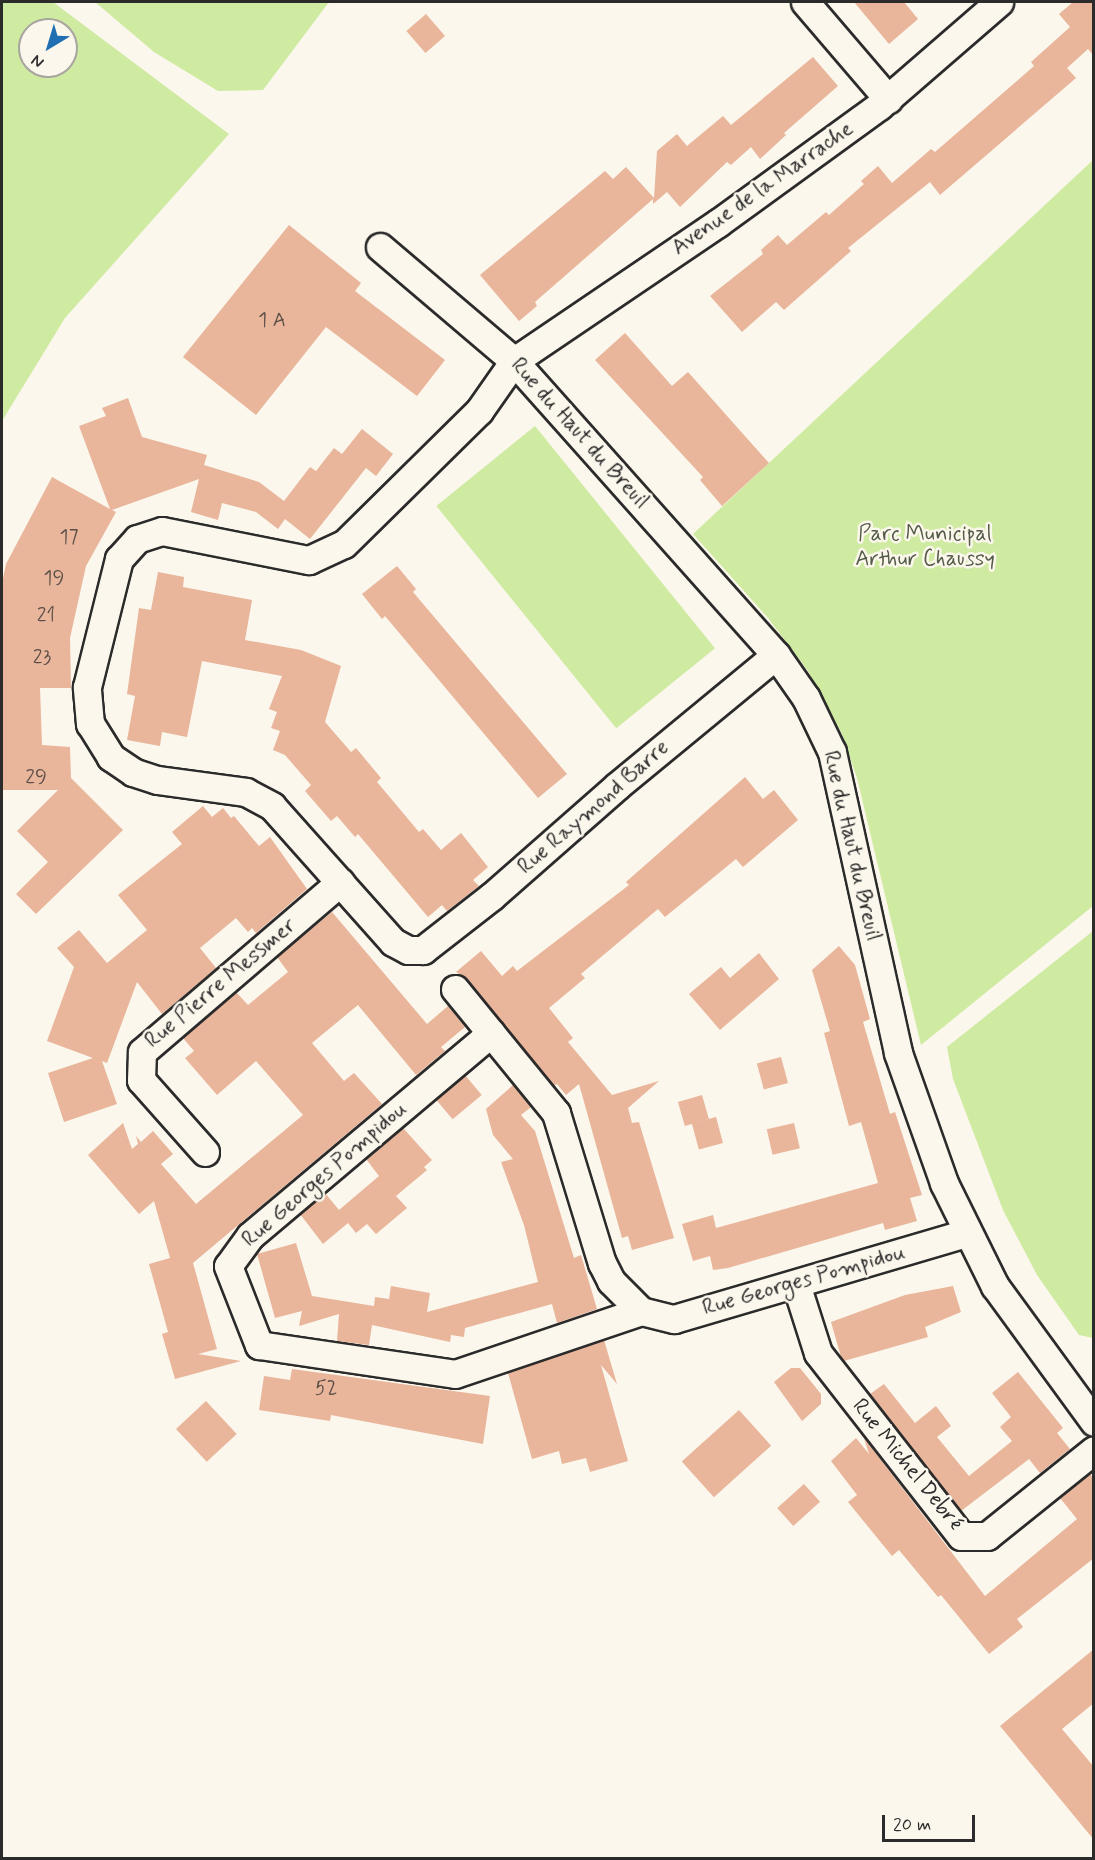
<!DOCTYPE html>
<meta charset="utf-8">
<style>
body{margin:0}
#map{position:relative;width:1095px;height:1860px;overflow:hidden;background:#fbf7ec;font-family:Mynerve,sans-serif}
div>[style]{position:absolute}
.green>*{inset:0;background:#cfeaa1;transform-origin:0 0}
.building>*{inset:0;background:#e9b59b;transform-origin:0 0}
.roads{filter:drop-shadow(2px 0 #2b2b2b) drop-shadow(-2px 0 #2b2b2b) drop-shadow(0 2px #2b2b2b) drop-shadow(0 -2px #2b2b2b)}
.street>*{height:27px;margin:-13.5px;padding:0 13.5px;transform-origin:13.5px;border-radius:13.5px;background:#fbf7ec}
span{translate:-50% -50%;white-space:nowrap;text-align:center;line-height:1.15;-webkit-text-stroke:5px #fbf7ec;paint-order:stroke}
.number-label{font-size:20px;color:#5a4e47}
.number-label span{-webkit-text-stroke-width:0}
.street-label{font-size:22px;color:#2b2b2b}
.park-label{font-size:22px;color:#545b48}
.frame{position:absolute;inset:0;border:3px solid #2b2b2b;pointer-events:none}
.north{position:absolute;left:18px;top:18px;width:60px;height:60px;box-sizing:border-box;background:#fbf7ec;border:2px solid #a8a59f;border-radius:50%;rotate:218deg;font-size:16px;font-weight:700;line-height:24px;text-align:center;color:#2b2b2b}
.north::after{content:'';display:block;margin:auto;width:21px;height:27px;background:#1f6fb2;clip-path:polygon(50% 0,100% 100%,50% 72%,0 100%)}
.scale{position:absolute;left:882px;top:1815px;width:93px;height:27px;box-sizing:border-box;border:3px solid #2b2b2b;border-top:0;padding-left:8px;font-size:18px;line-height:21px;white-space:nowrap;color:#2b2b2b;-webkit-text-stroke:4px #fbf7ec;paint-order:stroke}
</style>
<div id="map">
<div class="green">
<i style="clip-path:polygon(evenodd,2px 2px,53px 2px,229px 134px,65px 318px,2px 421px,2px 2px,30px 30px,66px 30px,66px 66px,30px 66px,30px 30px)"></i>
<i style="clip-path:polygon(95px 2px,329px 2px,263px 90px,218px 91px,154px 52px)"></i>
<i style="clip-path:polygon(1093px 160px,1093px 906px,921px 1045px,857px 778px,842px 734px,808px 671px,768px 618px,693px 534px)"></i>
<i style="left:535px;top:426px;width:286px;height:127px;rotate:51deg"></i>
<i style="clip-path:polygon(1093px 931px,1093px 1338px,1079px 1335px,1037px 1275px,1003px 1210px,953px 1079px,947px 1047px)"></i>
</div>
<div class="building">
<i style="clip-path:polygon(854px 2px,904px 2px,918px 19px,889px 44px)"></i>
<i style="clip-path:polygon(1073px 2px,1094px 2px,1094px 56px,1088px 49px,1067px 68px,1076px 78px,940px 195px,930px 182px,848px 248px,851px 251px,784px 310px,776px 302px,742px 332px,710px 296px,763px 254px,761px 250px,778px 235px,787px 245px,826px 212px,829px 215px,864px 184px,861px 181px,878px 166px,892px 183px,931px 149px,935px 152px,1034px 66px,1031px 62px,1070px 27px,1059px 14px)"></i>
<i style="left:426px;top:14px;width:29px;height:26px;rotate:49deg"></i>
<i style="clip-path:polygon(813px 57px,838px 86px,784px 133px,786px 135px,760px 159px,751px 147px,731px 165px,727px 162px,680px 207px,667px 192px,653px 204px,653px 199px,535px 302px,537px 306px,519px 321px,480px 275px,605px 171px,613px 179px,626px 167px,654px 198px,657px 151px,677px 134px,687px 146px,723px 116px,731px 125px)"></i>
<i style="clip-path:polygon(289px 225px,361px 283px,355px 291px,445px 360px,417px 396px,326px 327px,256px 415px,183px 357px)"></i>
<i style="clip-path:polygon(625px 333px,672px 386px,688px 372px,769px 463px,722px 506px,700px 480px,703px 477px,595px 360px)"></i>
<i style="clip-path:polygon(128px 398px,142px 437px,207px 455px,204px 465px,259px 482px,284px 501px,310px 467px,316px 471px,334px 448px,342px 454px,362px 429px,393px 454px,376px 476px,366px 468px,310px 539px,285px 519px,278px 529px,256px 512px,222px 503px,218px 520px,191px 512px,199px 479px,112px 510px,116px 512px,86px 566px,70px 638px,71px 688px,40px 688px,42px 745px,70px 747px,71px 778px,123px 830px,36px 914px,16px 894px,48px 862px,17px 831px,58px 790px,2px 790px,2px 583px,6px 564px,52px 477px,110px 509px,79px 426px,106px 416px,102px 408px)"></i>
<i style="clip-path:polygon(397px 566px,416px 589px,413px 592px,567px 774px,538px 798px,385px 616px,382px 619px,362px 594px)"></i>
<i style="clip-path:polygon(158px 572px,184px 577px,183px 587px,252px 600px,245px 640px,301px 650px,341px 666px,325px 722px,351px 752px,356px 748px,381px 778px,377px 782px,419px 832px,423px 829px,441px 850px,461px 833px,488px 867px,473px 880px,479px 886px,447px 911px,442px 905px,428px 917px,358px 834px,355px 837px,337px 816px,331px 821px,305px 791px,311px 785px,285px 755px,273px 750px,280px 731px,271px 728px,277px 712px,269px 709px,282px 676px,202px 661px,187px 737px,162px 732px,160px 746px,127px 740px,135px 696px,127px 694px,139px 608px,151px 610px)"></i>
<i style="clip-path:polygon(745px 777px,763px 799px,774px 790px,798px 820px,743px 867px,736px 859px,665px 917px,658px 909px,581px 974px,585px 978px,549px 1008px,573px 1038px,568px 1042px,612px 1095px,659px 1081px,628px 1108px,632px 1123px,639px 1122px,674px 1238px,632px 1250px,628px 1236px,622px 1238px,579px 1084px,566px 1095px,557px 1084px,554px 1086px,467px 979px,456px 972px,481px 951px,502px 976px,513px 966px,517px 971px,629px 885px,626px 882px)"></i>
<i style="clip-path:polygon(203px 806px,212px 817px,223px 808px,231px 818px,234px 816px,259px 846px,270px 837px,307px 889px,256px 933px,252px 928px,248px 932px,236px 918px,200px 948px,216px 968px,162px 1014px,137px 982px,107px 1063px,102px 1061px,117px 1104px,64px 1122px,48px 1073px,93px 1058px,47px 1041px,74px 967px,57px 948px,79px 930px,107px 963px,147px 930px,118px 895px,182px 844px,172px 832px)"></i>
<i style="clip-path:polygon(332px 912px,427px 1024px,448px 1006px,465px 1027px,441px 1047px,445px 1051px,416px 1075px,358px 1005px,312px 1043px,344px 1081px,354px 1073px,382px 1104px,193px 1263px,217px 1349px,198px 1354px,241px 1361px,175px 1379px,162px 1334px,168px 1332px,149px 1264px,170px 1258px,154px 1201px,139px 1214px,88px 1155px,123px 1123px,132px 1149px,138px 1144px,136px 1136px,141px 1142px,153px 1131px,173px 1154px,161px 1164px,196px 1204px,303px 1115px,256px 1061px,217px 1095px,185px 1058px,194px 1051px,183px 1038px,236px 992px,248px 1005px,288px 972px,277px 957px)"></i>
<i style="clip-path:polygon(839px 946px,855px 965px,870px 1019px,863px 1022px,890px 1114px,895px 1112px,922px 1195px,910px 1198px,917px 1221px,885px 1230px,883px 1223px,728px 1268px,713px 1270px,710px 1256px,693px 1261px,682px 1224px,713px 1215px,716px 1228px,878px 1183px,861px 1122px,849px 1126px,824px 1033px,830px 1031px,812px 970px)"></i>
<i style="clip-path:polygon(759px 953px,779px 979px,720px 1030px,689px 994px,721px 967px,730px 978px)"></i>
<i style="left:781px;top:1057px;width:27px;height:25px;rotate:75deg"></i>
<i style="left:465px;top:1075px;width:26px;height:38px;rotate:50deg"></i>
<i style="clip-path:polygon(513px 1085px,531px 1107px,521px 1115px,535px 1131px,574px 1258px,581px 1255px,597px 1309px,557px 1323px,552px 1304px,465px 1328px,464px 1337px,451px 1335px,450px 1342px,372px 1325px,369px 1345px,337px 1341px,339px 1314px,299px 1326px,302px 1311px,275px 1318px,257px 1254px,296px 1243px,312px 1296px,374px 1306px,375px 1297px,389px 1299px,391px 1286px,430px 1293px,427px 1312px,538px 1282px,524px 1225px,501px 1162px,513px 1159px,493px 1135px,486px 1109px)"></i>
<i style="left:702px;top:1095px;width:25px;height:25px;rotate:74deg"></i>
<i style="left:716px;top:1117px;width:27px;height:25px;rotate:75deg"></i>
<i style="left:794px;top:1123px;width:26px;height:28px;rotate:77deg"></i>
<i style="clip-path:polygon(403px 1128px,432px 1160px,424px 1167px,427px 1170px,396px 1196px,407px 1208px,376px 1234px,367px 1224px,356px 1233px,348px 1223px,323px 1244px,300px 1214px,325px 1193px,339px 1210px,379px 1176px,366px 1159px)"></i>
<i style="clip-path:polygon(953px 1286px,961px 1312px,925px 1327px,928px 1337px,844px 1361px,841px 1357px,831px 1322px,905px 1295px)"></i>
<i style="clip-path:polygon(604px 1340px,617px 1384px,601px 1365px,628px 1461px,590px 1472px,586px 1458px,562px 1464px,559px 1451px,532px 1459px,508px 1373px)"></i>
<i style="clip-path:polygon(791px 1368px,800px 1368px,821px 1394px,821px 1404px,802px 1421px,774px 1382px)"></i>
<i style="clip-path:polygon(292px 1369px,490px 1396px,483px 1444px,331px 1415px,330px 1421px,259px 1410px,264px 1376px,290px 1380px)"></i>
<i style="clip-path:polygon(1018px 1372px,1063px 1428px,1057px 1433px,1070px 1449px,1040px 1473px,1029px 1459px,961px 1511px,870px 1394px,884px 1384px,915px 1423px,936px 1406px,951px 1426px,937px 1437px,969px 1476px,1012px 1441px,1000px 1427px,1011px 1417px,992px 1393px)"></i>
<i style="left:206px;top:1401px;width:45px;height:41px;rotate:47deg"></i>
<i style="left:739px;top:1410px;width:48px;height:77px;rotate:48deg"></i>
<i style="clip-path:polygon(856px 1438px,869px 1454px,864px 1438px,985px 1596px,1077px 1519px,1060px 1498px,1090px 1474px,1094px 1479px,1094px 1558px,1017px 1619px,1023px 1627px,989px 1654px,941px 1595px,938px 1597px,899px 1550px,892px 1556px,848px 1502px,857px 1495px,831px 1461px)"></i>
<i style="left:804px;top:1484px;width:24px;height:36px;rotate:48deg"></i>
<i style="clip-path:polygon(1094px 1649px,1094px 1703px,1062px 1729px,1094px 1767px,1094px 1840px,1000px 1726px)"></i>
</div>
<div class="roads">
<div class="street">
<i style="left:805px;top:2px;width:128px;rotate:49.4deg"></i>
<i style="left:380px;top:247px;width:176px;rotate:40.4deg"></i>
<i style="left:514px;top:361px;width:394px;rotate:48.3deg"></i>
<i style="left:776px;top:655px;width:52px;rotate:55.1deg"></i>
<i style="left:806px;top:698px;width:60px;rotate:64.3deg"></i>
<i style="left:832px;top:752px;width:308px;rotate:77.6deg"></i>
<i style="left:898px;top:1053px;width:138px;rotate:70.5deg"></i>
<i style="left:944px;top:1183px;width:115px;rotate:63.7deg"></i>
<i style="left:995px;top:1286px;width:168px;rotate:53.9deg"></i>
<i style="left:776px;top:655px;width:207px;rotate:140.5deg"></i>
<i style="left:616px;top:787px;width:165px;rotate:138.7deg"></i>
<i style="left:492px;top:896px;width:88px;rotate:142deg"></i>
<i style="left:423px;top:950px;width:15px;rotate:180deg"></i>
<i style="left:408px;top:950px;width:17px;rotate:-152deg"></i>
<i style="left:393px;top:942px;width:182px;rotate:-131.7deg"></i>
<i style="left:272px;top:806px;width:30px;rotate:-152deg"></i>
<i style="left:246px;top:792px;width:90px;rotate:-172.3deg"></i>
<i style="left:157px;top:780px;width:25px;rotate:-162deg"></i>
<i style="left:133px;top:772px;width:27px;rotate:-146deg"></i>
<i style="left:111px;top:757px;width:39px;rotate:-122deg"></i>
<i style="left:90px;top:724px;width:37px;rotate:-95deg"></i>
<i style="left:87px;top:687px;width:132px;rotate:-76deg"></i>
<i style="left:119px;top:559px;width:27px;rotate:-48deg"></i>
<i style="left:137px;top:539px;width:26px;rotate:-18deg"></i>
<i style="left:162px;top:531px;width:150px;rotate:11.2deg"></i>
<i style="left:309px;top:560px;width:38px;rotate:-25deg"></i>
<i style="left:344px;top:544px;width:190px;rotate:-44.6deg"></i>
<i style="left:479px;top:411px;width:61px;rotate:-55deg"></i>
<i style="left:514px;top:361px;width:246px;rotate:-34.1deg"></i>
<i style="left:718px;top:223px;width:199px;rotate:-36deg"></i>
<i style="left:879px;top:106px;width:159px;rotate:-40.9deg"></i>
<i style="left:455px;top:989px;width:160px;rotate:50.8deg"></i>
<i style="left:556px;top:1113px;width:157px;rotate:73deg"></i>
<i style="left:602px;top:1263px;width:20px;rotate:63deg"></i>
<i style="left:611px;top:1281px;width:42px;rotate:45deg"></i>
<i style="left:641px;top:1311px;width:34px;rotate:14deg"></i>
<i style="left:674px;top:1319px;width:305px;rotate:-16.4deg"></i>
<i style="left:491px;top:1033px;width:315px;rotate:139.9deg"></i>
<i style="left:250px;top:1236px;width:37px;rotate:126deg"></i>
<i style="left:228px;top:1266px;width:85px;rotate:68.6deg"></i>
<i style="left:259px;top:1345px;width:198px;rotate:8.4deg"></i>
<i style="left:455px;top:1374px;width:196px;rotate:-18.7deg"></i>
<i style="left:205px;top:1152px;width:96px;rotate:-131.6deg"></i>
<i style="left:141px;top:1080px;width:28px;rotate:-88deg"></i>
<i style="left:142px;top:1052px;width:261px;rotate:-40.6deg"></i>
<i style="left:796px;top:1284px;width:72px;rotate:72.3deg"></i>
<i style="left:818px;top:1353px;width:232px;rotate:52deg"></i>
<i style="left:961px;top:1536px;width:26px"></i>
<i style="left:987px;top:1536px;width:137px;rotate:-38.8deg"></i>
</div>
</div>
<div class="number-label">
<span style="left:272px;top:320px">1 A</span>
<span style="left:69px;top:537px">17</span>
<span style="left:54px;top:578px">19</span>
<span style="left:46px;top:615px">21</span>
<span style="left:42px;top:657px">23</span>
<span style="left:36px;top:777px">29</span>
<span style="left:326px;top:1388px">52</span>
</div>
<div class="street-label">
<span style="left:763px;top:189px;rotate:-35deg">Avenue de la Marrache</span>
<span style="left:579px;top:434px;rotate:48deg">Rue du Haut du Breuil</span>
<span style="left:594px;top:808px;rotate:-41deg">Rue Raymond Barre</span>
<span style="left:851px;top:846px;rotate:77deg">Rue du Haut du Breuil</span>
<span style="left:221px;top:984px;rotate:-40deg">Rue Pierre Messmer</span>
<span style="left:325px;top:1175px;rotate:-41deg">Rue Georges Pompidou</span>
<span style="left:804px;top:1281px;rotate:-16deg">Rue Georges Pompidou</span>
<span style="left:907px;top:1465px;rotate:51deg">Rue Michel Debré</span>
</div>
<div class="park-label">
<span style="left:925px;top:547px">Parc Municipal<br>Arthur Chaussy</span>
</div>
<div class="frame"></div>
<div class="north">N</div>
<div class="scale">20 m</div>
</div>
